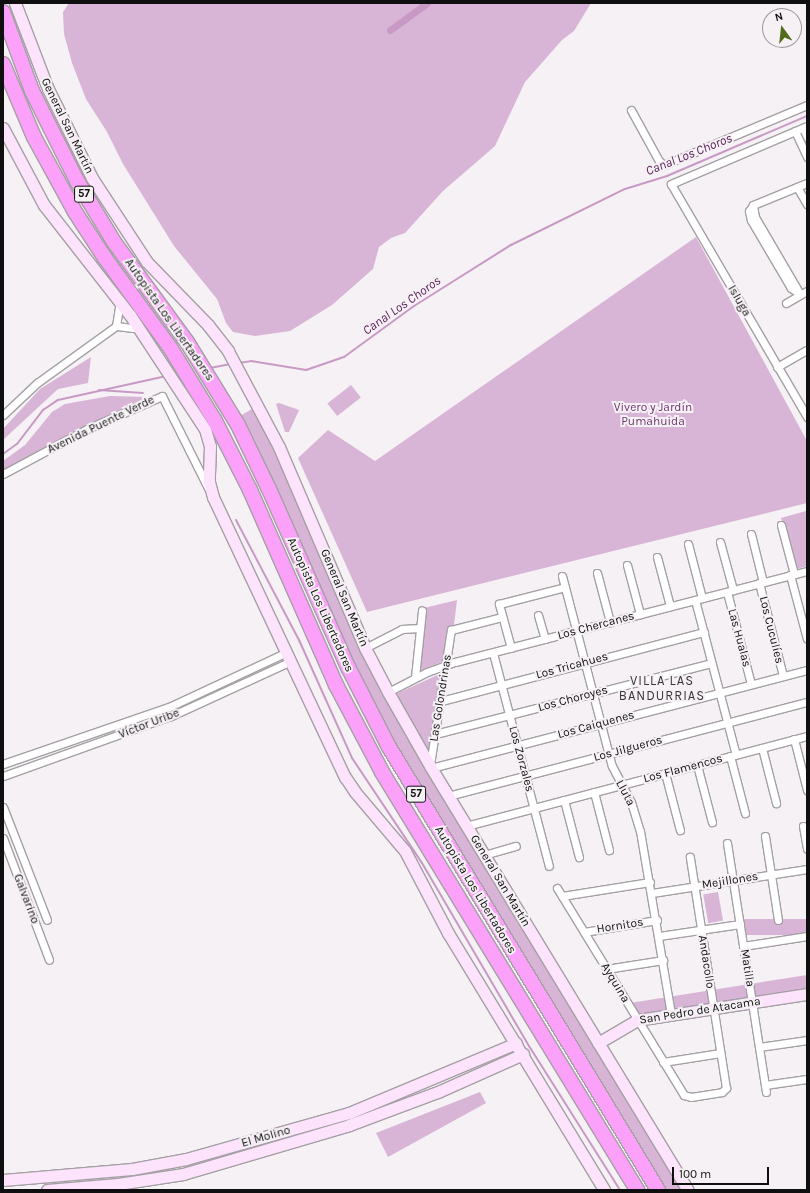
<!DOCTYPE html>
<meta charset="utf-8">
<style>
body{margin:0}
#map{position:relative;width:810px;height:1193px;overflow:hidden;background:#f6f1f5;font-family:Karla,sans-serif}
div>[style]{position:absolute}
.green>*{inset:0;background:#d8b4d6;transform-origin:0 0}
.stream>*{height:2px;margin:-1px;padding:0 1px;transform-origin:1px;border-radius:1px;background:#c899c5}
.canal>*{height:7px;margin:-3.5px;padding:0 3.5px;transform-origin:3.5px;border-radius:3.5px;background:#c899c5}
.roads{filter:drop-shadow(1px 0 #a4a0a4) drop-shadow(-1px 0 #a4a0a4) drop-shadow(0 1px #a4a0a4) drop-shadow(0 -1px #a4a0a4)}
.street>*{height:7px;margin:-3.5px;padding:0 3.5px;transform-origin:3.5px;border-radius:3.5px;background:#fff}
.secondary>*{height:11px;margin:-5.5px;padding:0 5.5px;transform-origin:5.5px;border-radius:5.5px;background:#fee3fd}
.highway>*{height:14px;margin:-7px;padding:0 7px;transform-origin:7px;border-radius:7px;background:#fca1f9}
span{translate:-50% -50%;white-space:nowrap;text-align:center;line-height:1.15;-webkit-text-stroke:4px #f6f1f5;paint-order:stroke}
.shield-label span{padding:1px 3px;background:#f6f1f5;border:1px solid;border-radius:3px;-webkit-text-stroke-width:0}
.shield-label{font-size:11px;color:#100f10;font-weight:700}
.street-label{font-size:12px;color:#100f10}
.park-label{font-size:12px;color:#6e356d}
.water-label{font-size:13px;color:#5b235a;font-style:italic}
.neighbourhood-label{font-size:13px;color:#383438;letter-spacing:1px}
.frame{position:absolute;inset:0;border:4px solid #100f10;pointer-events:none}
.north{position:absolute;left:762px;top:8px;width:40px;height:40px;box-sizing:border-box;background:#f6f1f5;border:1px solid #9a9799;border-radius:50%;rotate:345deg;font-size:11px;font-weight:700;line-height:16px;text-align:center;color:#100f10}
.north::after{content:'';display:block;margin:auto;width:14px;height:18px;background:#526c1e;clip-path:polygon(50% 0,100% 100%,50% 72%,0 100%)}
.scale{position:absolute;left:672px;top:1167px;width:97px;height:18px;box-sizing:border-box;border:2px solid #100f10;border-top:0;padding-left:5px;font-size:12px;line-height:14px;white-space:nowrap;color:#100f10;-webkit-text-stroke:3px #f6f1f5;paint-order:stroke}
</style>
<div id="map">
<div class="green">
<i style="clip-path:polygon(69px 3px,591px 3px,574px 31px,562px 40px,525px 82px,495px 146px,443px 191px,405px 233px,391px 238px,379px 247px,373px 269px,332px 305px,290px 331px,255px 336px,233px 332px,226px 323px,217px 299px,174px 246px,123px 164px,107px 132px,86px 99px,72px 63px,64px 34px,63px 12px)"></i>
<i style="clip-path:polygon(696px 237px,807px 441px,807px 503px,367px 612px,298px 458px,328px 430px,375px 461px)"></i>
<i style="clip-path:polygon(91px 357px,88px 383px,58px 389px,3px 440px,3px 429px,40px 389px)"></i>
<i style="left:351px;top:385px;width:16px;height:30px;rotate:52deg"></i>
<i style="clip-path:polygon(110px 396px,147px 397px,3px 470px,3px 461px,25px 445px,52px 412px,65px 404px)"></i>
<i style="clip-path:polygon(279px 403px,299px 410px,289px 432px,285px 432px,276px 404px)"></i>
<i style="clip-path:polygon(252px 409px,280px 462px,359px 644px,584px 1026px,596px 1050px,683px 1190px,663px 1190px,370px 703px,238px 417px)"></i>
<i style="clip-path:polygon(806px 511px,807px 566px,797px 569px,794px 565px,781px 518px)"></i>
<i style="clip-path:polygon(457px 600px,454px 625px,448px 631px,444px 661px,419px 671px,424px 608px)"></i>
<i style="clip-path:polygon(444px 672px,429px 755px,396px 694px)"></i>
<i style="left:718px;top:892px;width:29px;height:15px;rotate:80deg"></i>
<i style="left:807px;top:919px;width:16px;height:65px;rotate:90deg"></i>
<i style="clip-path:polygon(807px 975px,807px 990px,637px 1015px,630px 1003px)"></i>
<i style="clip-path:polygon(480px 1092px,486px 1103px,388px 1157px,376px 1133px)"></i>
</div>
<div class="stream">
<i style="left:239px;top:363px;width:12px;rotate:-9deg"></i>
<i style="left:251px;top:361px;width:56px;rotate:9.3deg"></i>
<i style="left:306px;top:370px;width:40px;rotate:-18.9deg"></i>
<i style="left:344px;top:357px;width:87px;rotate:-36.1deg"></i>
<i style="left:414px;top:306px;width:115px;rotate:-32.2deg"></i>
<i style="left:511px;top:245px;width:127px;rotate:-26.2deg"></i>
<i style="left:625px;top:189px;width:44px;rotate:-17.2deg"></i>
<i style="left:667px;top:176px;width:152px;rotate:-23.2deg"></i>
<i style="left:210px;top:368px;width:21px;rotate:-11deg"></i>
<i style="left:99px;top:390px;width:44px;rotate:3.9deg"></i>
<i style="left:3px;top:454px;width:17px;rotate:-36deg"></i>
<i style="left:17px;top:444px;width:43px;rotate:-52.6deg"></i>
<i style="left:43px;top:410px;width:18px;rotate:-34deg"></i>
<i style="left:58px;top:400px;width:111px;rotate:-12.5deg"></i>
<i style="left:236px;top:520px;width:136px;rotate:62.3deg"></i>
<i style="left:299px;top:640px;width:129px;rotate:65.8deg"></i>
<i style="left:352px;top:758px;width:126px;rotate:56.3deg"></i>
<i style="left:422px;top:863px;width:212px;rotate:59.7deg"></i>
<i style="left:529px;top:1046px;width:170px;rotate:57.7deg"></i>
</div>
<div class="canal">
<i style="left:390px;top:30px;width:46px;rotate:-36.1deg"></i>
</div>
<div class="roads">
<div class="street">
<i style="left:631px;top:110px;width:58px;rotate:61.2deg"></i>
<i style="left:659px;top:161px;width:6px;rotate:39deg"></i>
<i style="left:664px;top:165px;width:155px;rotate:-22.8deg"></i>
<i style="left:807px;top:126px;width:148px;rotate:156.9deg"></i>
<i style="left:671px;top:184px;width:270px;rotate:59.7deg"></i>
<i style="left:803px;top:128px;width:10px;rotate:66deg"></i>
<i style="left:795px;top:131px;width:29px;rotate:65deg"></i>
<i style="left:797px;top:187px;width:20px;rotate:60deg"></i>
<i style="left:753px;top:205px;width:12px;rotate:81deg"></i>
<i style="left:755px;top:217px;width:89px;rotate:59.7deg"></i>
<i style="left:800px;top:294px;width:11px;rotate:-146deg"></i>
<i style="left:791px;top:288px;width:79px;rotate:-120.5deg"></i>
<i style="left:751px;top:220px;width:9px;rotate:-103deg"></i>
<i style="left:749px;top:211px;width:7px;rotate:-56deg"></i>
<i style="left:753px;top:205px;width:58px;rotate:-22.2deg"></i>
<i style="left:786px;top:303px;width:24px;rotate:-30deg"></i>
<i style="left:116px;top:326px;width:24px;rotate:7deg"></i>
<i style="left:777px;top:367px;width:34px;rotate:-30deg"></i>
<i style="left:3px;top:415px;width:47px;rotate:-43.3deg"></i>
<i style="left:37px;top:383px;width:97px;rotate:-35.8deg"></i>
<i style="left:116px;top:326px;width:24px;rotate:-81deg"></i>
<i style="left:3px;top:474px;width:95px;rotate:-28.2deg"></i>
<i style="left:87px;top:429px;width:82px;rotate:-23.7deg"></i>
<i style="left:162px;top:396px;width:103px;rotate:63.4deg"></i>
<i style="left:781px;top:525px;width:51px;rotate:75.1deg"></i>
<i style="left:751px;top:534px;width:49px;rotate:76deg"></i>
<i style="left:720px;top:542px;width:50px;rotate:74.8deg"></i>
<i style="left:688px;top:544px;width:56px;rotate:75.5deg"></i>
<i style="left:657px;top:557px;width:51px;rotate:75.1deg"></i>
<i style="left:627px;top:565px;width:51px;rotate:75.1deg"></i>
<i style="left:597px;top:573px;width:51px;rotate:75.1deg"></i>
<i style="left:790px;top:575px;width:66px;rotate:75.1deg"></i>
<i style="left:562px;top:576px;width:196px;rotate:75.3deg"></i>
<i style="left:612px;top:766px;width:41px;rotate:62.2deg"></i>
<i style="left:631px;top:802px;width:30px;rotate:73deg"></i>
<i style="left:640px;top:831px;width:187px;rotate:80.4deg"></i>
<i style="left:759px;top:583px;width:96px;rotate:75.5deg"></i>
<i style="left:727px;top:592px;width:95px;rotate:75.4deg"></i>
<i style="left:695px;top:600px;width:160px;rotate:75.2deg"></i>
<i style="left:538px;top:615px;width:25px;rotate:74deg"></i>
<i style="left:365px;top:648px;width:42px;rotate:-27.2deg"></i>
<i style="left:402px;top:629px;width:18px;rotate:-3deg"></i>
<i style="left:511px;top:648px;width:46px;rotate:-105.3deg"></i>
<i style="left:499px;top:604px;width:68px;rotate:-14.4deg"></i>
<i style="left:493px;top:653px;width:220px;rotate:75.3deg"></i>
<i style="left:415px;top:677px;width:67px;rotate:-84deg"></i>
<i style="left:388px;top:692px;width:44px;rotate:-27.1deg"></i>
<i style="left:427px;top:672px;width:30px;rotate:-20deg"></i>
<i style="left:455px;top:662px;width:364px;rotate:-14.5deg"></i>
<i style="left:441px;top:701px;width:272px;rotate:-14.7deg"></i>
<i style="left:435px;top:734px;width:285px;rotate:-14.4deg"></i>
<i style="left:794px;top:739px;width:53px;rotate:75.7deg"></i>
<i style="left:762px;top:748px;width:57px;rotate:75.7deg"></i>
<i style="left:730px;top:756px;width:59px;rotate:75.3deg"></i>
<i style="left:3px;top:764px;width:176px;rotate:-19deg"></i>
<i style="left:169px;top:707px;width:130px;rotate:-25deg"></i>
<i style="left:430px;top:765px;width:137px;rotate:-81.2deg"></i>
<i style="left:451px;top:630px;width:53px;rotate:-14.3deg"></i>
<i style="left:697px;top:765px;width:59px;rotate:75.3deg"></i>
<i style="left:431px;top:768px;width:389px;rotate:-14.6deg"></i>
<i style="left:665px;top:773px;width:59px;rotate:75.3deg"></i>
<i style="left:3px;top:776px;width:178px;rotate:-19.7deg"></i>
<i style="left:171px;top:716px;width:132px;rotate:-24.6deg"></i>
<i style="left:594px;top:792px;width:60px;rotate:75.5deg"></i>
<i style="left:448px;top:796px;width:371px;rotate:-14.7deg"></i>
<i style="left:564px;top:800px;width:59px;rotate:75.3deg"></i>
<i style="left:3px;top:807px;width:121px;rotate:68.7deg"></i>
<i style="left:466px;top:826px;width:353px;rotate:-14.8deg"></i>
<i style="left:803px;top:826px;width:23px;rotate:80deg"></i>
<i style="left:765px;top:836px;width:85px;rotate:81.2deg"></i>
<i style="left:3px;top:838px;width:130px;rotate:69.3deg"></i>
<i style="left:727px;top:843px;width:252px;rotate:81.1deg"></i>
<i style="left:484px;top:855px;width:33px;rotate:-16deg"></i>
<i style="left:557px;top:888px;width:243px;rotate:58.5deg"></i>
<i style="left:684px;top:1095px;width:7px;rotate:16deg"></i>
<i style="left:691px;top:1097px;width:31px;rotate:-9deg"></i>
<i style="left:722px;top:1092px;width:6px;rotate:-45deg"></i>
<i style="left:726px;top:1088px;width:234px;rotate:-98.9deg"></i>
<i style="left:652px;top:893px;width:157px;rotate:-8.8deg"></i>
<i style="left:562px;top:896px;width:89px;rotate:-9deg"></i>
<i style="left:584px;top:932px;width:74px;rotate:-9.3deg"></i>
<i style="left:659px;top:936px;width:82px;rotate:-8.4deg"></i>
<i style="left:743px;top:946px;width:65px;rotate:-8.9deg"></i>
<i style="left:606px;top:969px;width:58px;rotate:-9deg"></i>
<i style="left:759px;top:1047px;width:49px;rotate:-8.3deg"></i>
<i style="left:663px;top:1062px;width:58px;rotate:-9deg"></i>
<i style="left:765px;top:1085px;width:42px;rotate:-8.1deg"></i>
</div>
<div class="secondary">
<i style="left:15px;top:3px;width:92px;rotate:69deg"></i>
<i style="left:48px;top:89px;width:99px;rotate:63.7deg"></i>
<i style="left:92px;top:178px;width:100px;rotate:56.8deg"></i>
<i style="left:147px;top:262px;width:88px;rotate:45.9deg"></i>
<i style="left:208px;top:325px;width:33px;rotate:52deg"></i>
<i style="left:228px;top:351px;width:109px;rotate:62deg"></i>
<i style="left:279px;top:447px;width:219px;rotate:66.8deg"></i>
<i style="left:365px;top:648px;width:50px;rotate:62.4deg"></i>
<i style="left:388px;top:692px;width:85px;rotate:60.4deg"></i>
<i style="left:430px;top:766px;width:496px;rotate:58.7deg"></i>
<i style="left:3px;top:128px;width:87px;rotate:62deg"></i>
<i style="left:44px;top:205px;width:140px;rotate:52deg"></i>
<i style="left:130px;top:315px;width:136px;rotate:56.7deg"></i>
<i style="left:205px;top:429px;width:18px;rotate:74deg"></i>
<i style="left:210px;top:446px;width:36px;rotate:92deg"></i>
<i style="left:209px;top:482px;width:16px;rotate:75deg"></i>
<i style="left:213px;top:497px;width:310px;rotate:64.8deg"></i>
<i style="left:345px;top:777px;width:18px;rotate:56deg"></i>
<i style="left:355px;top:792px;width:77px;rotate:49.7deg"></i>
<i style="left:405px;top:851px;width:93px;rotate:62.3deg"></i>
<i style="left:448px;top:933px;width:301px;rotate:58.7deg"></i>
<i style="left:598px;top:1043px;width:45px;rotate:-30.5deg"></i>
<i style="left:637px;top:1020px;width:172px;rotate:-8.7deg"></i>
<i style="left:3px;top:1180px;width:129px;rotate:-4.9deg"></i>
<i style="left:132px;top:1169px;width:55px;rotate:-10.5deg"></i>
<i style="left:186px;top:1159px;width:169px;rotate:-15.8deg"></i>
<i style="left:349px;top:1113px;width:181px;rotate:-22.7deg"></i>
<i style="left:47px;top:1190px;width:71px;rotate:-4.8deg"></i>
<i style="left:118px;top:1184px;width:66px;rotate:-8.7deg"></i>
<i style="left:183px;top:1174px;width:173px;rotate:-16.4deg"></i>
<i style="left:349px;top:1125px;width:97px;rotate:-20.5deg"></i>
<i style="left:440px;top:1091px;width:91px;rotate:-24deg"></i>
</div>
<div class="highway">
<i style="left:3px;top:12px;width:84px;rotate:69.8deg"></i>
<i style="left:32px;top:91px;width:101px;rotate:63.4deg"></i>
<i style="left:77px;top:181px;width:71px;rotate:58.8deg"></i>
<i style="left:114px;top:242px;width:124px;rotate:53.9deg"></i>
<i style="left:187px;top:342px;width:97px;rotate:58.4deg"></i>
<i style="left:238px;top:425px;width:71px;rotate:64.2deg"></i>
<i style="left:269px;top:489px;width:195px;rotate:66.1deg"></i>
<i style="left:348px;top:667px;width:90px;rotate:62.9deg"></i>
<i style="left:389px;top:747px;width:518px;rotate:58.73deg"></i>
<i style="left:3px;top:64px;width:79px;rotate:67deg"></i>
<i style="left:34px;top:137px;width:85px;rotate:61.3deg"></i>
<i style="left:75px;top:212px;width:55px;rotate:56.9deg"></i>
<i style="left:105px;top:258px;width:112px;rotate:54deg"></i>
<i style="left:171px;top:349px;width:84px;rotate:58.6deg"></i>
<i style="left:215px;top:421px;width:77px;rotate:63.1deg"></i>
<i style="left:250px;top:490px;width:213px;rotate:66.2deg"></i>
<i style="left:336px;top:685px;width:98px;rotate:62.1deg"></i>
<i style="left:382px;top:772px;width:490px;rotate:58.6deg"></i>
</div>
</div>
<div class="shield-label">
<span style="left:84px;top:194px">57</span>
<span style="left:416px;top:794px">57</span>
</div>
<div class="street-label">
<span style="left:67px;top:126px;rotate:64deg">General San Martín</span>
<span style="left:739px;top:301px;rotate:60deg">Isluga</span>
<span style="left:169px;top:320px;rotate:55deg">Autopista Los Libertadores</span>
<span style="left:101px;top:425px;rotate:-26deg">Avenida Puente Verde</span>
<span style="left:344px;top:598px;rotate:67deg">General San Martín</span>
<span style="left:320px;top:605px;rotate:66deg">Autopista Los Libertadores</span>
<span style="left:596px;top:626px;rotate:-15deg">Los Chercanes</span>
<span style="left:771px;top:630px;rotate:76deg">Los Cuculíes</span>
<span style="left:739px;top:638px;rotate:75deg">Las Hualas</span>
<span style="left:572px;top:666px;rotate:-15deg">Los Tricahues</span>
<span style="left:441px;top:698px;rotate:-81deg">Las Golondrinas</span>
<span style="left:573px;top:699px;rotate:-15deg">Los Choroyes</span>
<span style="left:149px;top:724px;rotate:-21deg">Víctor Uribe</span>
<span style="left:596px;top:725px;rotate:-15deg">Los Caiquenes</span>
<span style="left:628px;top:749px;rotate:-15deg">Los Jilgueros</span>
<span style="left:521px;top:759px;rotate:75deg">Los Zorzales</span>
<span style="left:683px;top:769px;rotate:-15deg">Los Flamencos</span>
<span style="left:625px;top:793px;rotate:62deg">Lluta</span>
<span style="left:500px;top:881px;rotate:59deg">General San Martín</span>
<span style="left:730px;top:881px;rotate:-9deg">Mejillones</span>
<span style="left:475px;top:890px;rotate:59deg">Autopista Los Libertadores</span>
<span style="left:26px;top:899px;rotate:69deg">Galvarino</span>
<span style="left:620px;top:926px;rotate:-9deg">Hornitos</span>
<span style="left:706px;top:962px;rotate:81deg">Andacollo</span>
<span style="left:747px;top:968px;rotate:81deg">Matilla</span>
<span style="left:615px;top:983px;rotate:59deg">Ayquina</span>
<span style="left:700px;top:1011px;rotate:-9deg">San Pedro de Atacama</span>
<span style="left:266px;top:1137px;rotate:-16deg">El Molino</span>
</div>
<div class="park-label">
<span style="left:653px;top:415px">Vivero y Jardín<br>Pumahuida</span>
</div>
<div class="water-label">
<span style="left:689px;top:155px;rotate:-22deg">Canal Los Choros</span>
<span style="left:402px;top:306px;rotate:-35deg">Canal Los Choros</span>
</div>
<div class="neighbourhood-label">
<span style="left:662px;top:689px">VILLA LAS<br>BANDURRIAS</span>
</div>
<div class="frame"></div>
<div class="north">N</div>
<div class="scale">100 m</div>
</div>
